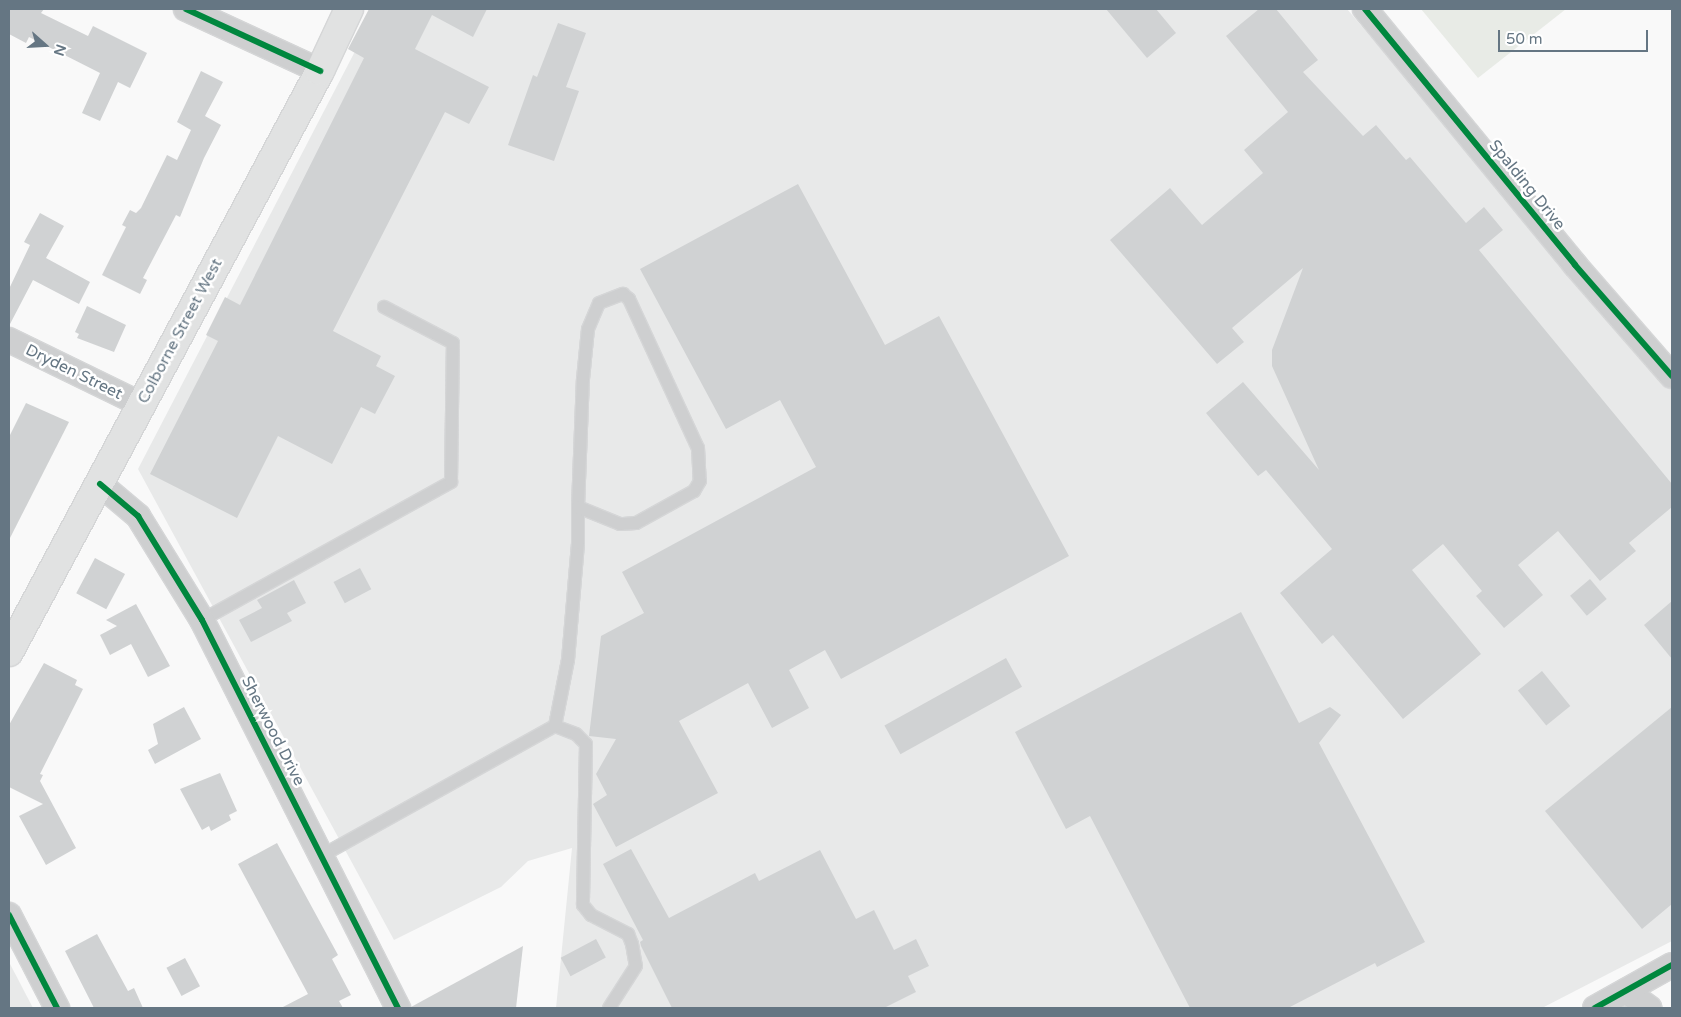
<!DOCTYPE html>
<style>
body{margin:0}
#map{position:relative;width:1681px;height:1017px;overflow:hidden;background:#f9f9f9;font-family:"Varela Round",sans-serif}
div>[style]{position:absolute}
.built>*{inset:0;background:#e8e9e9}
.green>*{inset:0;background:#e8ebe6}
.building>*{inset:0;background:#d0d2d3;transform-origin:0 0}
.roads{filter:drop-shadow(1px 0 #d5d6d7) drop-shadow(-1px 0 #d5d6d7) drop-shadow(0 1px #d5d6d7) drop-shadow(0 -1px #d5d6d7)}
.lane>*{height:12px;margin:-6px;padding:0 6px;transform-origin:6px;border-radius:6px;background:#cecfd0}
.street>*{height:24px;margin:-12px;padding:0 12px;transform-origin:12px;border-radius:12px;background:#cecfd0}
.secondary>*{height:28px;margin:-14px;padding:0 14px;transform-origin:14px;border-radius:14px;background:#e1e2e2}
.cycleway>*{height:6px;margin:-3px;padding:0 3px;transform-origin:3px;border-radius:3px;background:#00873e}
span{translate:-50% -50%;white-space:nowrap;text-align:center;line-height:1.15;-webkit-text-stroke:5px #fff;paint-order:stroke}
.street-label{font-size:16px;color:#657683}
.frame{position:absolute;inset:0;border:10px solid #657683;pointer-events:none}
.north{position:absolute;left:20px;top:20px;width:50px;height:50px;-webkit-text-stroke:4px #fff;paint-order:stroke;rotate:109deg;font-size:14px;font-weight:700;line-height:20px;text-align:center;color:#657683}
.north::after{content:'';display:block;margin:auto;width:18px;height:22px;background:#657683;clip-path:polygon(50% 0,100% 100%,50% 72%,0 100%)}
.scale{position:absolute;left:1498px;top:30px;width:150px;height:22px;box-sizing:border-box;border:2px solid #657683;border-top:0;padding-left:6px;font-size:15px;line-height:18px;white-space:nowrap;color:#657683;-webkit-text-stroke:4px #fff;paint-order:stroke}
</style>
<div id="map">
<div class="built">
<i style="clip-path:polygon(377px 9px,1347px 9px,1672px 389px,1672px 941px,1542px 1008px,556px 1008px,572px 848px,528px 861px,501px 887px,394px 940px,138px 469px)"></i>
<i style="clip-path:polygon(9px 962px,33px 1008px,9px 1008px)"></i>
</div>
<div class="green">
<i style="clip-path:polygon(1421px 9px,1566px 9px,1478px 78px)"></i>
</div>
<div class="building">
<i style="clip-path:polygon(9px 9px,44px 9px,41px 13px,88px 36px,93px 26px,147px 53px,130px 88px,118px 82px,100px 121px,82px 113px,100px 73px,29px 37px,26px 43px,9px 34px)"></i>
<i style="clip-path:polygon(369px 9px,487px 9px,473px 37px,432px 15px,415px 49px,489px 87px,469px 124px,445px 112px,333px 331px,381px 356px,376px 366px,395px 376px,375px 414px,361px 407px,332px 464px,278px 436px,237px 518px,150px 474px,218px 341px,206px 335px,225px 297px,240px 305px,364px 58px,348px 49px)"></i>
<i style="clip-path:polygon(1106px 9px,1156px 9px,1176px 33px,1147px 58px)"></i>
<i style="clip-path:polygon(1259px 9px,1276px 9px,1318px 60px,1303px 72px,1363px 136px,1376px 125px,1406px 160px,1410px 157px,1466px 223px,1484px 207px,1503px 230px,1479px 250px,1672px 484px,1672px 507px,1629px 543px,1636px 551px,1600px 581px,1558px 531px,1518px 565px,1543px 595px,1504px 628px,1476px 596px,1482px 591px,1443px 544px,1412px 570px,1481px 654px,1403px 719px,1333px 635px,1322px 644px,1280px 593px,1332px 549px,1266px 470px,1258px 476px,1206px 413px,1243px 382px,1319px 470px,1272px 366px,1272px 350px,1303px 268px,1232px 328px,1244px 342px,1217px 364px,1110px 240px,1170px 188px,1202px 225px,1263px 173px,1244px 150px,1288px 112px,1226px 36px)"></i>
<i style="clip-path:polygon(558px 23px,586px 33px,566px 87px,579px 91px,554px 161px,508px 145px,533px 75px,537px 77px)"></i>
<i style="clip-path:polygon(201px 71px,223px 82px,205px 116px,221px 125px,204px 158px,180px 217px,176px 215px,143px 278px,147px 280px,140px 294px,102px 275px,126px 227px,122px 225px,130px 210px,136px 213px,141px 208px,167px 155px,177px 160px,191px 130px,177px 122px)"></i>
<i style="clip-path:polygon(798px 184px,885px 345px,939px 316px,1069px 556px,841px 679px,825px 650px,789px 670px,809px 708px,772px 728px,748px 683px,679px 721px,718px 793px,616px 847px,593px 804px,607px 795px,596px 774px,616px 739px,589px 736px,601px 636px,644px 613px,622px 572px,816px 467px,780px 400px,726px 429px,640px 269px)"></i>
<i style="clip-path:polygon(40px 213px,64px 226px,46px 258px,90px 282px,79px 304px,33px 280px,9px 326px,9px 289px,30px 245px,24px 242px)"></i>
<i style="clip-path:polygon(87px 306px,126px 325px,114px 352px,77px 338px,79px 334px,75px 332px)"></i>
<i style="clip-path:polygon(26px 403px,69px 422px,9px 540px,9px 437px)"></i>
<i style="left:95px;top:558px;width:34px;height:40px;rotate:28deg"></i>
<i style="left:360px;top:568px;width:24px;height:30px;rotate:62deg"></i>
<i style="left:1590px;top:579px;width:26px;height:26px;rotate:50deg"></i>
<i style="clip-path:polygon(294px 580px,306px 603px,287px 613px,292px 621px,251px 642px,239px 620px,262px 608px,257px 600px)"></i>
<i style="clip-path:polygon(1672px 601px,1672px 659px,1644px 625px)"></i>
<i style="clip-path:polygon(136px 604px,170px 666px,148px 677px,131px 644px,110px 655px,100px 635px,117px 626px,106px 620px)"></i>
<i style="clip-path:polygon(1241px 612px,1299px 723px,1330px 707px,1341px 715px,1319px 743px,1425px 942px,1377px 967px,1375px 963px,1288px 1008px,1190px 1008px,1090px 816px,1066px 829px,1015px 732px)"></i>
<i style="left:1006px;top:658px;width:33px;height:139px;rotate:61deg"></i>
<i style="clip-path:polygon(44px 663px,77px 680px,75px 685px,83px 689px,40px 774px,43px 775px,40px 781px,76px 848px,46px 865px,19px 816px,43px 804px,9px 787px,9px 725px)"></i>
<i style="left:1542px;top:671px;width:45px;height:31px;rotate:51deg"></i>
<i style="clip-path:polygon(184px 707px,201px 739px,155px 764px,148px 750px,158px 744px,153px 724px)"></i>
<i style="clip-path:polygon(1672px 707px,1672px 904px,1642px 929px,1545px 811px)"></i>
<i style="clip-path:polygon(220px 773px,237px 811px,229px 815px,231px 820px,211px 831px,209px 826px,202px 830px,180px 789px)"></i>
<i style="clip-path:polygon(277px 843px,338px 955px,332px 959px,351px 995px,339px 1001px,343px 1008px,281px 1008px,308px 994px,238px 864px)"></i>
<i style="clip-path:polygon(631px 849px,669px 918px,755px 873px,759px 881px,820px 850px,856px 919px,874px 910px,894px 950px,916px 939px,929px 966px,908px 976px,916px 992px,884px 1008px,672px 1008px,641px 946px,640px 942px,643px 940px,603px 864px)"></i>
<i style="clip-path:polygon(97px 934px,128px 991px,134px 988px,143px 1008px,94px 1008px,65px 951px)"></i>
<i style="left:596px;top:939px;width:21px;height:40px;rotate:62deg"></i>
<i style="clip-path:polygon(523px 946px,516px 1008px,412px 1008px,411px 1007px)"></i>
<i style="left:185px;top:958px;width:32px;height:21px;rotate:62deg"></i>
</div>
<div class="roads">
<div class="lane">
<i style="left:202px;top:620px;width:285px;rotate:-29deg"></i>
<i style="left:451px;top:482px;width:139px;rotate:-89.2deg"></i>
<i style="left:453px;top:343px;width:78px;rotate:-152.4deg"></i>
<i style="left:555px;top:726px;width:22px;rotate:21deg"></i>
<i style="left:576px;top:734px;width:14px;rotate:45deg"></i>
<i style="left:586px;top:744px;width:161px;rotate:91.1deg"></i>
<i style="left:583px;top:905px;width:13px;rotate:51deg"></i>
<i style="left:591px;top:915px;width:42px;rotate:27.2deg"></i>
<i style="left:628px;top:934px;width:11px;rotate:68deg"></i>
<i style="left:632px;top:944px;width:22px;rotate:80deg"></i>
<i style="left:636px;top:966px;width:50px;rotate:122.7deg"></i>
<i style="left:321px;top:856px;width:268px;rotate:-29.1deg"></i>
<i style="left:555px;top:726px;width:67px;rotate:-78.9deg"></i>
<i style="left:568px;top:660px;width:117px;rotate:-85.1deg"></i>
<i style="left:578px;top:543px;width:36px;rotate:-90deg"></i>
<i style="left:578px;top:507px;width:128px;rotate:-87.8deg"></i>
<i style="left:583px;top:379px;width:50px;rotate:-84.3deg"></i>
<i style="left:588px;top:329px;width:28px;rotate:-67deg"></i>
<i style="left:599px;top:303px;width:26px;rotate:-21deg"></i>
<i style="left:623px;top:294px;width:8px;rotate:40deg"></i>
<i style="left:629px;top:299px;width:164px;rotate:65.2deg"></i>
<i style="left:698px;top:448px;width:33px;rotate:87deg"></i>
<i style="left:700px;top:481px;width:12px;rotate:121deg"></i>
<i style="left:694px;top:491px;width:66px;rotate:151.1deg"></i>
<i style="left:636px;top:523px;width:16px;rotate:176deg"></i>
<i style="left:620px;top:524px;width:45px;rotate:-158deg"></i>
</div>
<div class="street">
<i style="left:186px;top:9px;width:148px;rotate:24.8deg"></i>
<i style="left:1365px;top:9px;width:331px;rotate:50.6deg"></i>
<i style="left:1575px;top:265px;width:147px;rotate:48.9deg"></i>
<i style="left:9px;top:340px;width:146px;rotate:26deg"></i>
<i style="left:100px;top:484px;width:50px;rotate:40.1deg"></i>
<i style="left:138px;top:516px;width:122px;rotate:58.4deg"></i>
<i style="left:202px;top:620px;width:435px;rotate:63.2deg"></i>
<i style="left:9px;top:915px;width:105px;rotate:62.7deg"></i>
<i style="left:1626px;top:991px;width:29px;rotate:36deg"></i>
<i style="left:1595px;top:1008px;width:88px;rotate:-29.2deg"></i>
</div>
<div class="secondary">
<i style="left:9px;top:652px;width:659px;rotate:-61.84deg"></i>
<i style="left:320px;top:71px;width:68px;rotate:-64.9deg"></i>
</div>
</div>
<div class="cycleway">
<i style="left:186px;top:9px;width:148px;rotate:24.8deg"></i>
<i style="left:1365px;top:9px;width:331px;rotate:50.6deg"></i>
<i style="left:1575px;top:265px;width:147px;rotate:48.9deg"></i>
<i style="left:100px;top:484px;width:50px;rotate:40.1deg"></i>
<i style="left:138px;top:516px;width:122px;rotate:58.4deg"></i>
<i style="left:202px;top:620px;width:435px;rotate:63.2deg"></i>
<i style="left:9px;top:915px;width:105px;rotate:62.7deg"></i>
<i style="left:1595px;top:1008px;width:88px;rotate:-29.2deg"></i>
</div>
<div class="street-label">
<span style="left:1527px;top:185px;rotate:51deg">Spalding Drive</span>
<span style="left:180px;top:331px;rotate:-62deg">Colborne Street West</span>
<span style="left:74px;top:372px;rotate:26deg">Dryden Street</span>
<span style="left:273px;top:731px;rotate:63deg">Sherwood Drive</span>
</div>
<div class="frame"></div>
<div class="north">N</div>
<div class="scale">50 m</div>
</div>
